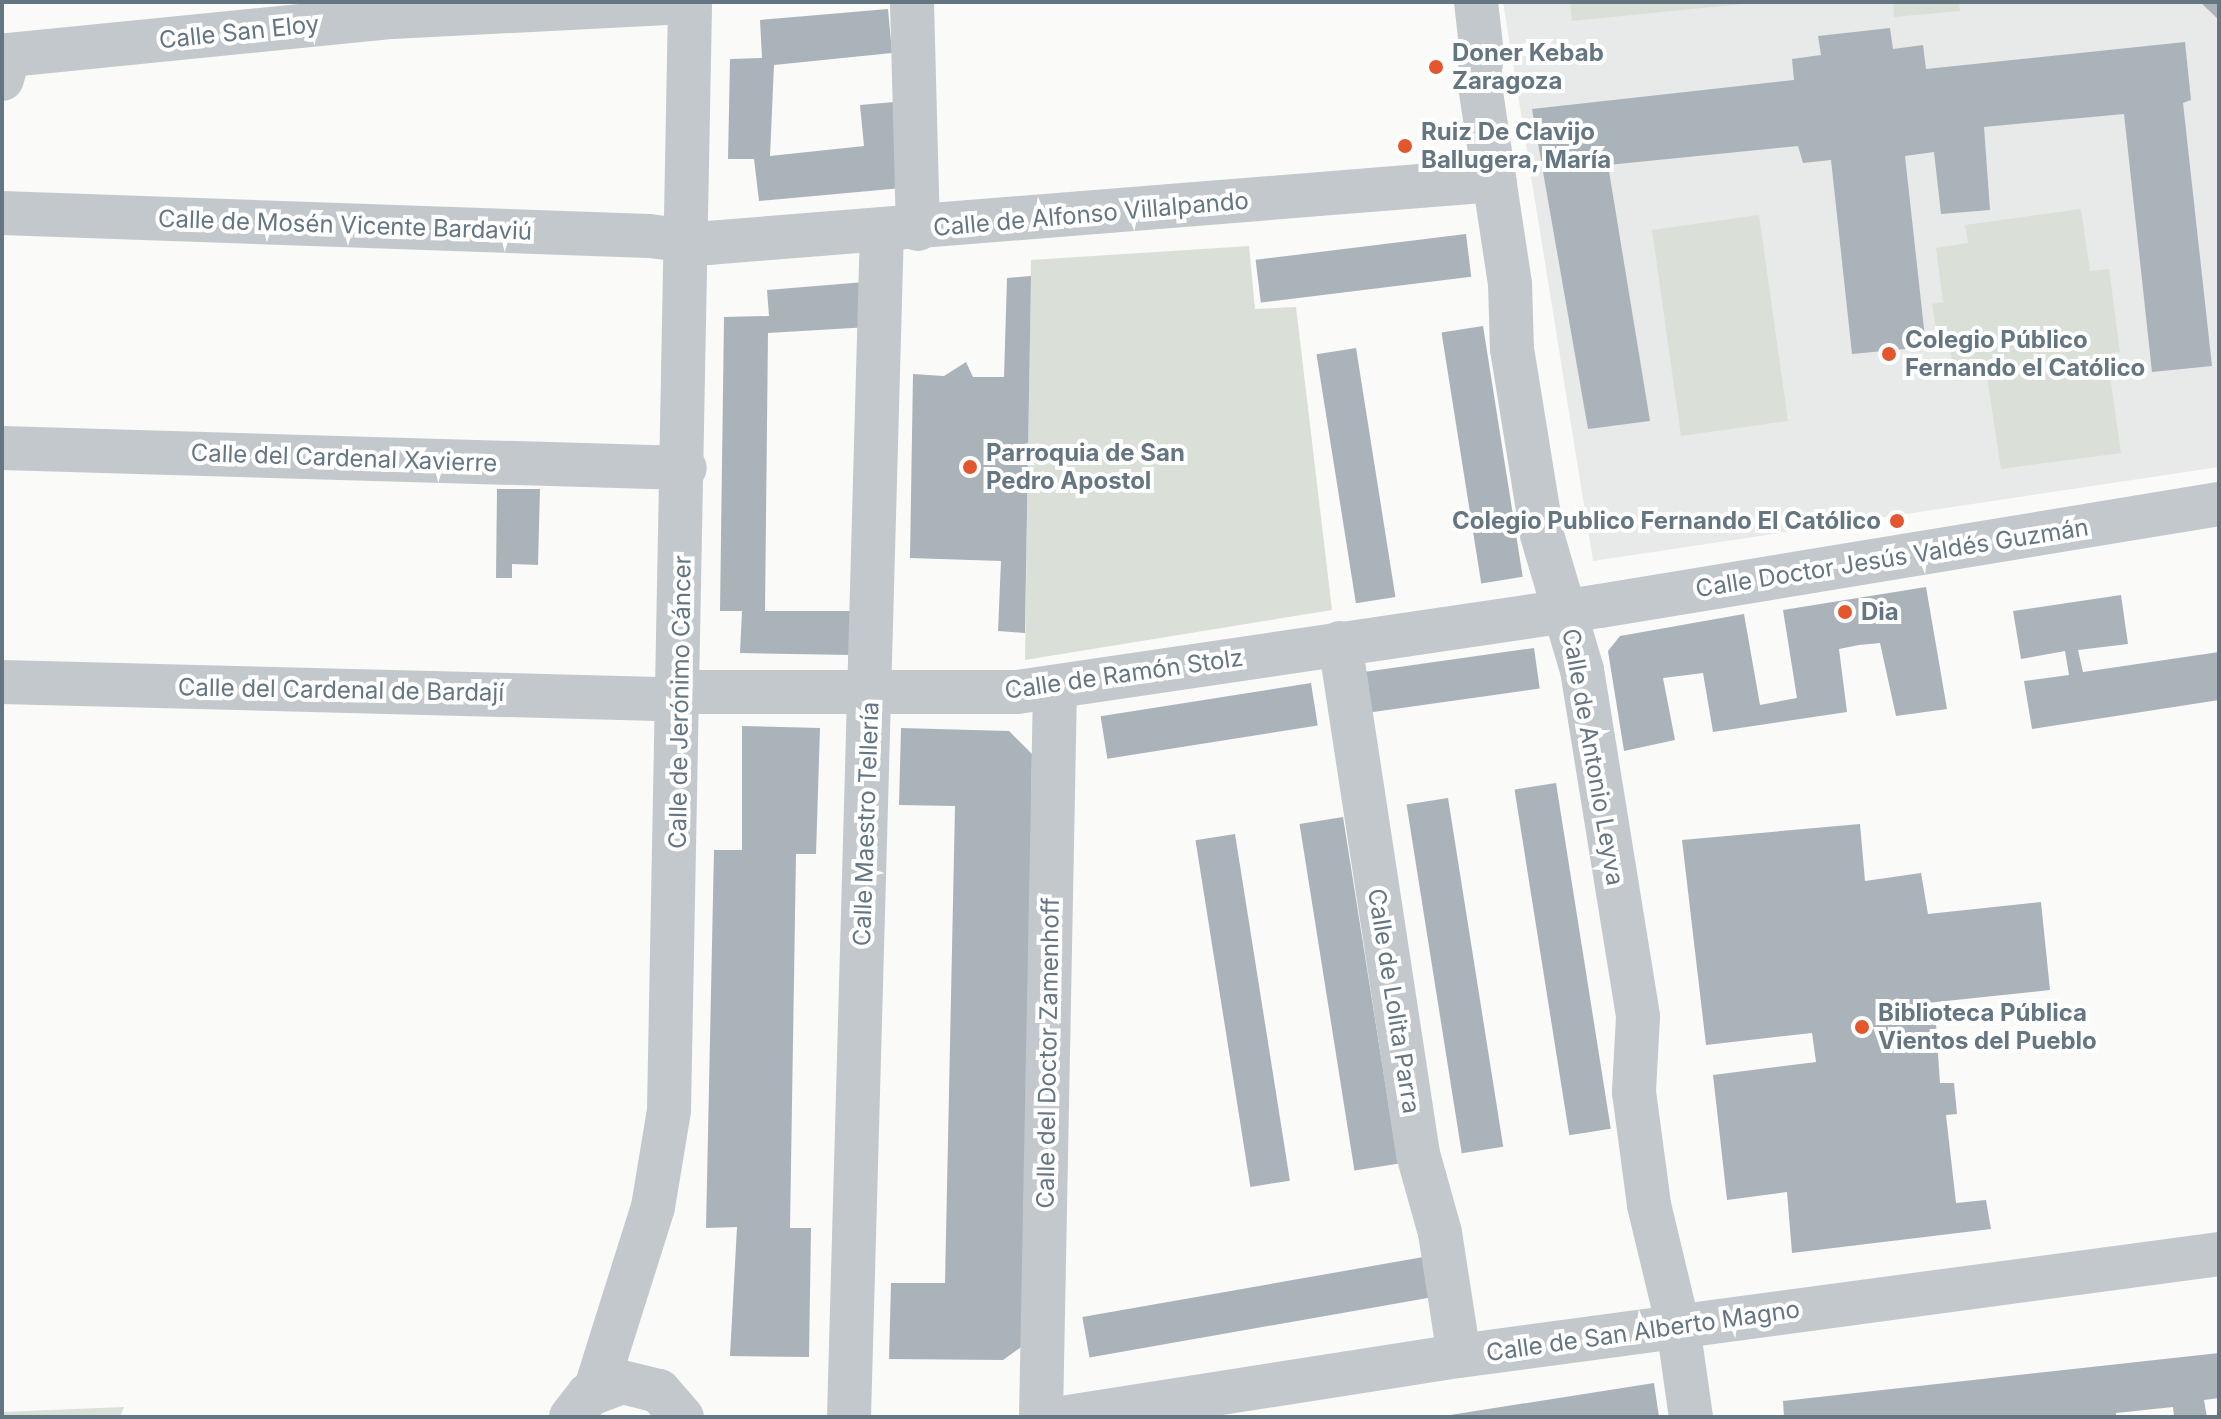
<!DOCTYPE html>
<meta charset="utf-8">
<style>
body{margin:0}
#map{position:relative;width:2221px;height:1419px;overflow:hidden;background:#fafaf8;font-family:Inter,sans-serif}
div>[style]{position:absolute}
.built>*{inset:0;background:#e8e9e9}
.green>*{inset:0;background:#dadfd7;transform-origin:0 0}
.building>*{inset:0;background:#aab3b9;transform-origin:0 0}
.minor>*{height:44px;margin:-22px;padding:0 22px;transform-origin:22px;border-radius:22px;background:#c3c8cc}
.dots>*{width:22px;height:22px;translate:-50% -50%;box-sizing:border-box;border:4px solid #fff;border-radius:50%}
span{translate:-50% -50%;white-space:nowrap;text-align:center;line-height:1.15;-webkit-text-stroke:8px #fff;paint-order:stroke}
.street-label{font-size:24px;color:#657683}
.poi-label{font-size:24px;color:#657683;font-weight:700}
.left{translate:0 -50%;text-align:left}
.right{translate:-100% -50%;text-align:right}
.frame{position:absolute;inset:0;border:4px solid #657683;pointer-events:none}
</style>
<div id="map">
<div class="built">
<i style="clip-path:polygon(1503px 2px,2219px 2px,2219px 467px,1593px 561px)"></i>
</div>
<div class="green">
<i style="clip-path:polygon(1570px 2px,1762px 2px,1572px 21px)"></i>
<i style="clip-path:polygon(1893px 2px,1959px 2px,1960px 11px,1894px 17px)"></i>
<i style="clip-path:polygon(2081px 209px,2090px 271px,2109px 269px,2120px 352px,2107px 355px,2121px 453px,2001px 469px,1987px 377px,1955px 381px,1948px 334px,1937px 335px,1932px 304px,1943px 302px,1936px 248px,1968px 243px,1965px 225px)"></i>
<i style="left:1759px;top:215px;width:208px;height:108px;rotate:82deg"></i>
<i style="clip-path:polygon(1249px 246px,1255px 309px,1296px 307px,1332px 610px,1025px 660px,1031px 260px)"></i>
<i style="clip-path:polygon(124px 1407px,120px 1417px,2px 1417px,2px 1412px)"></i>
</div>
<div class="building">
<i style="clip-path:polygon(2200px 2px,2219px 2px,2219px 20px)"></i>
<i style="clip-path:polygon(888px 9px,892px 53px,774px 65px,770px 156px,864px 146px,860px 105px,894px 102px,902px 188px,759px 201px,754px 159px,728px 159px,730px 59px,762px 58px,760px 20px)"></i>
<i style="clip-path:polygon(1890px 28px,1893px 49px,1923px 45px,1926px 69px,2185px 42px,2191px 100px,2183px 103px,2212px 366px,2152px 372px,2124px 114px,1984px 127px,1990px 210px,1941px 214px,1934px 152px,1905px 156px,1926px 347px,1852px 354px,1831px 160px,1803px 163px,1798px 146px,1608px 165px,1650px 421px,1588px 429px,1532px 109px,1794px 80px,1792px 59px,1821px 55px,1818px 36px)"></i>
<i style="left:1466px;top:234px;width:43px;height:212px;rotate:83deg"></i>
<i style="clip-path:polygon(1031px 276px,1025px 633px,998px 631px,1001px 561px,910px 558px,913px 374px,944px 376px,966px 362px,973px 377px,1004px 377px,1007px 278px)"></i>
<i style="clip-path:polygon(865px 282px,869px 327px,768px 333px,765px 611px,853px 611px,852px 655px,740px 653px,742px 611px,720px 611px,724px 317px,769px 316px,767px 290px)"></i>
<i style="left:1483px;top:326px;width:254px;height:42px;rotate:81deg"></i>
<i style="left:1356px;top:348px;width:252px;height:40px;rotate:81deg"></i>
<i style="clip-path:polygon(497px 489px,540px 489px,538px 565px,512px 564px,512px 578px,496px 578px)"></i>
<i style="clip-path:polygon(1926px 587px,1947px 709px,1896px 716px,1880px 643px,1859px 645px,1839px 649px,1847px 712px,1713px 732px,1703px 673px,1663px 678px,1675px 740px,1624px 751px,1608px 651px,1620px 636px,1744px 614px,1760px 705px,1797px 698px,1783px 610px)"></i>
<i style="clip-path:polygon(2121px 595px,2128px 644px,2078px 650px,2083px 672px,2219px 652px,2219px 700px,2032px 729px,2024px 681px,2069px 675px,2065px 651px,2021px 659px,2013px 611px)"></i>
<i style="left:1534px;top:648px;width:41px;height:170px;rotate:82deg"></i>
<i style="left:1311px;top:683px;width:43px;height:213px;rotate:81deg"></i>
<i style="clip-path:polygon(742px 726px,820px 728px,816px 854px,796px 854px,790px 1228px,811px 1228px,809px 1357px,730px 1356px,737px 1227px,706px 1228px,714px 850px,742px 850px)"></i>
<i style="clip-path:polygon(901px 728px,1009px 731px,1032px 754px,1024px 1345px,1003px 1360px,889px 1359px,891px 1283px,945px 1283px,955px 806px,899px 805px)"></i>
<i style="left:1556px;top:783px;width:350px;height:42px;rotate:81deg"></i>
<i style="left:1448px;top:798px;width:353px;height:42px;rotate:81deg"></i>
<i style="left:1343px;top:817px;width:351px;height:44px;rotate:81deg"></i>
<i style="clip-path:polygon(1860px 824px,1865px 881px,1921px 873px,1928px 914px,2041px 902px,2050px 990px,1927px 1003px,1921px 1025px,1936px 1024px,1940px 1083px,1954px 1083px,1957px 1114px,1946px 1115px,1956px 1203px,1986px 1200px,1991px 1229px,1792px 1253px,1787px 1192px,1727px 1200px,1713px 1075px,1816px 1062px,1812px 1033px,1706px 1045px,1682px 840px)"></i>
<i style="left:1235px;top:834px;width:351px;height:40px;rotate:81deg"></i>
<i style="left:1429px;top:1256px;width:41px;height:352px;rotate:80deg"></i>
<i style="clip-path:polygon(2219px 1353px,2219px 1398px,2204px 1400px,2207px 1417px,2174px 1417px,2173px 1407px,2116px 1413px,2116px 1417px,1784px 1417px,1783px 1401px)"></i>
<i style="clip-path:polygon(1654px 1383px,1659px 1417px,1450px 1417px,1450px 1415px)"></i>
</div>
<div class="minor">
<i style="left:912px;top:2px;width:227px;rotate:88.5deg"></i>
<i style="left:1476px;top:2px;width:52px;rotate:83.4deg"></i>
<i style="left:1482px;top:54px;width:25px;rotate:97deg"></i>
<i style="left:1479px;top:79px;width:206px;rotate:81.4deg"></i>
<i style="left:1510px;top:283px;width:66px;rotate:88.3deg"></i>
<i style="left:1512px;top:349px;width:188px;rotate:80.8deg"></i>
<i style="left:1542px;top:535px;width:141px;rotate:73.5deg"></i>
<i style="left:1582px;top:670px;width:351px;rotate:80.8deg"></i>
<i style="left:1638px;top:1017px;width:75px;rotate:93.1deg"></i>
<i style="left:1634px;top:1092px;width:114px;rotate:82.4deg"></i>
<i style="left:1649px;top:1205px;width:124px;rotate:76.5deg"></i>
<i style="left:1678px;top:1326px;width:92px;rotate:81.9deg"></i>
<i style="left:2px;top:79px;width:25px;rotate:-74deg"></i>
<i style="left:9px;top:55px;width:385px;rotate:-5.7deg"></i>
<i style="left:392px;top:17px;width:294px;rotate:-2.9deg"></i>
<i style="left:2px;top:213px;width:647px;rotate:2.04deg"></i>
<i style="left:649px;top:236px;width:59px;rotate:6.8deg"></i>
<i style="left:708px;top:243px;width:789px;rotate:-4.58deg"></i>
<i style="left:2px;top:448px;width:683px;rotate:1.68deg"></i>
<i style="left:1340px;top:643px;width:517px;rotate:81.32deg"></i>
<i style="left:1418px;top:1154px;width:82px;rotate:74.4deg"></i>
<i style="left:1440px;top:1233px;width:124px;rotate:81.2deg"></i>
<i style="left:2px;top:682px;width:656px;rotate:1.48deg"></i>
<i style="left:658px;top:699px;width:41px;rotate:-9.9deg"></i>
<i style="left:698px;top:692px;width:319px"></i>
<i style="left:1017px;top:692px;width:589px;rotate:-8.39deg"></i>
<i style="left:1600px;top:606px;width:627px;rotate:-9.36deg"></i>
<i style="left:595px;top:1391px;width:193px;rotate:-72.5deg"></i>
<i style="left:653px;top:1207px;width:98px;rotate:-80.6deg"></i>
<i style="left:669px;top:1110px;width:1108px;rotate:-88.91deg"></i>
<i style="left:571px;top:1417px;width:28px;rotate:-52deg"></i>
<i style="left:588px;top:1395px;width:36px;rotate:-21deg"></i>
<i style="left:622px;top:1382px;width:38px;rotate:14deg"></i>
<i style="left:659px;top:1391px;width:35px;rotate:49deg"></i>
<i style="left:849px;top:1417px;width:1186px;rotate:-88.41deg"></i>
<i style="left:1041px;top:1417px;width:729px;rotate:-88.9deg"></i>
<i style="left:1068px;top:1417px;width:396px;rotate:-8.9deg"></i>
<i style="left:1459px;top:1356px;width:767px;rotate:-7.64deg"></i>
</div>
<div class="dots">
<i style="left:1436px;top:67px;background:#e4572e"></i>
<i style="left:1405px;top:146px;background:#e4572e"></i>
<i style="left:1889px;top:354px;background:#e4572e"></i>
<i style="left:970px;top:467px;background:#e4572e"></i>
<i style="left:1897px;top:521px;background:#e4572e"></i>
<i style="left:1845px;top:612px;background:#e4572e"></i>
<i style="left:1862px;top:1027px;background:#e4572e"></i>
</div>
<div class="street-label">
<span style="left:239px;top:32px;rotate:-6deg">Calle San Eloy</span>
<span style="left:1091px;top:214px;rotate:-5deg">Calle de Alfonso Villalpando</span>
<span style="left:345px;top:225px;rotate:2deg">Calle de Mosén Vicente Bardaviú</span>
<span style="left:344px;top:458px;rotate:2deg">Calle del Cardenal Xavierre</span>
<span style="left:1892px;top:558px;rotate:-9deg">Calle Doctor Jesús Valdés Guzmán</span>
<span style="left:1124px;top:674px;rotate:-8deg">Calle de Ramón Stolz</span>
<span style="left:341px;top:690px;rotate:1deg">Calle del Cardenal de Bardají</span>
<span style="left:680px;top:702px;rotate:-89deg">Calle de Jerónimo Cáncer</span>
<span style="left:1593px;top:757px;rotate:80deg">Calle de Antonio Leyva</span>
<span style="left:866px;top:824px;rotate:-88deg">Calle Maestro Tellería</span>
<span style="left:1394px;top:1001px;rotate:81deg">Calle de Lolita Parra</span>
<span style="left:1048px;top:1053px;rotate:-89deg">Calle del Doctor Zamenhoff</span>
<span style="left:1643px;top:1331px;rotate:-8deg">Calle de San Alberto Magno</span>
</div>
<div class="poi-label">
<span class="left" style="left:1452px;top:67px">Doner Kebab<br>Zaragoza</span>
<span class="left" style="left:1421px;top:146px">Ruiz De Clavijo<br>Ballugera, María</span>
<span class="left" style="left:1905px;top:354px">Colegio Público<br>Fernando el Católico</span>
<span class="left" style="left:986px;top:467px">Parroquia de San<br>Pedro Apostol</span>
<span class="right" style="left:1881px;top:521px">Colegio Publico Fernando El Católico</span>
<span class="left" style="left:1861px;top:612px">Dia</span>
<span class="left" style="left:1878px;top:1027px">Biblioteca Pública<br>Vientos del Pueblo</span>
</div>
<div class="frame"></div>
</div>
